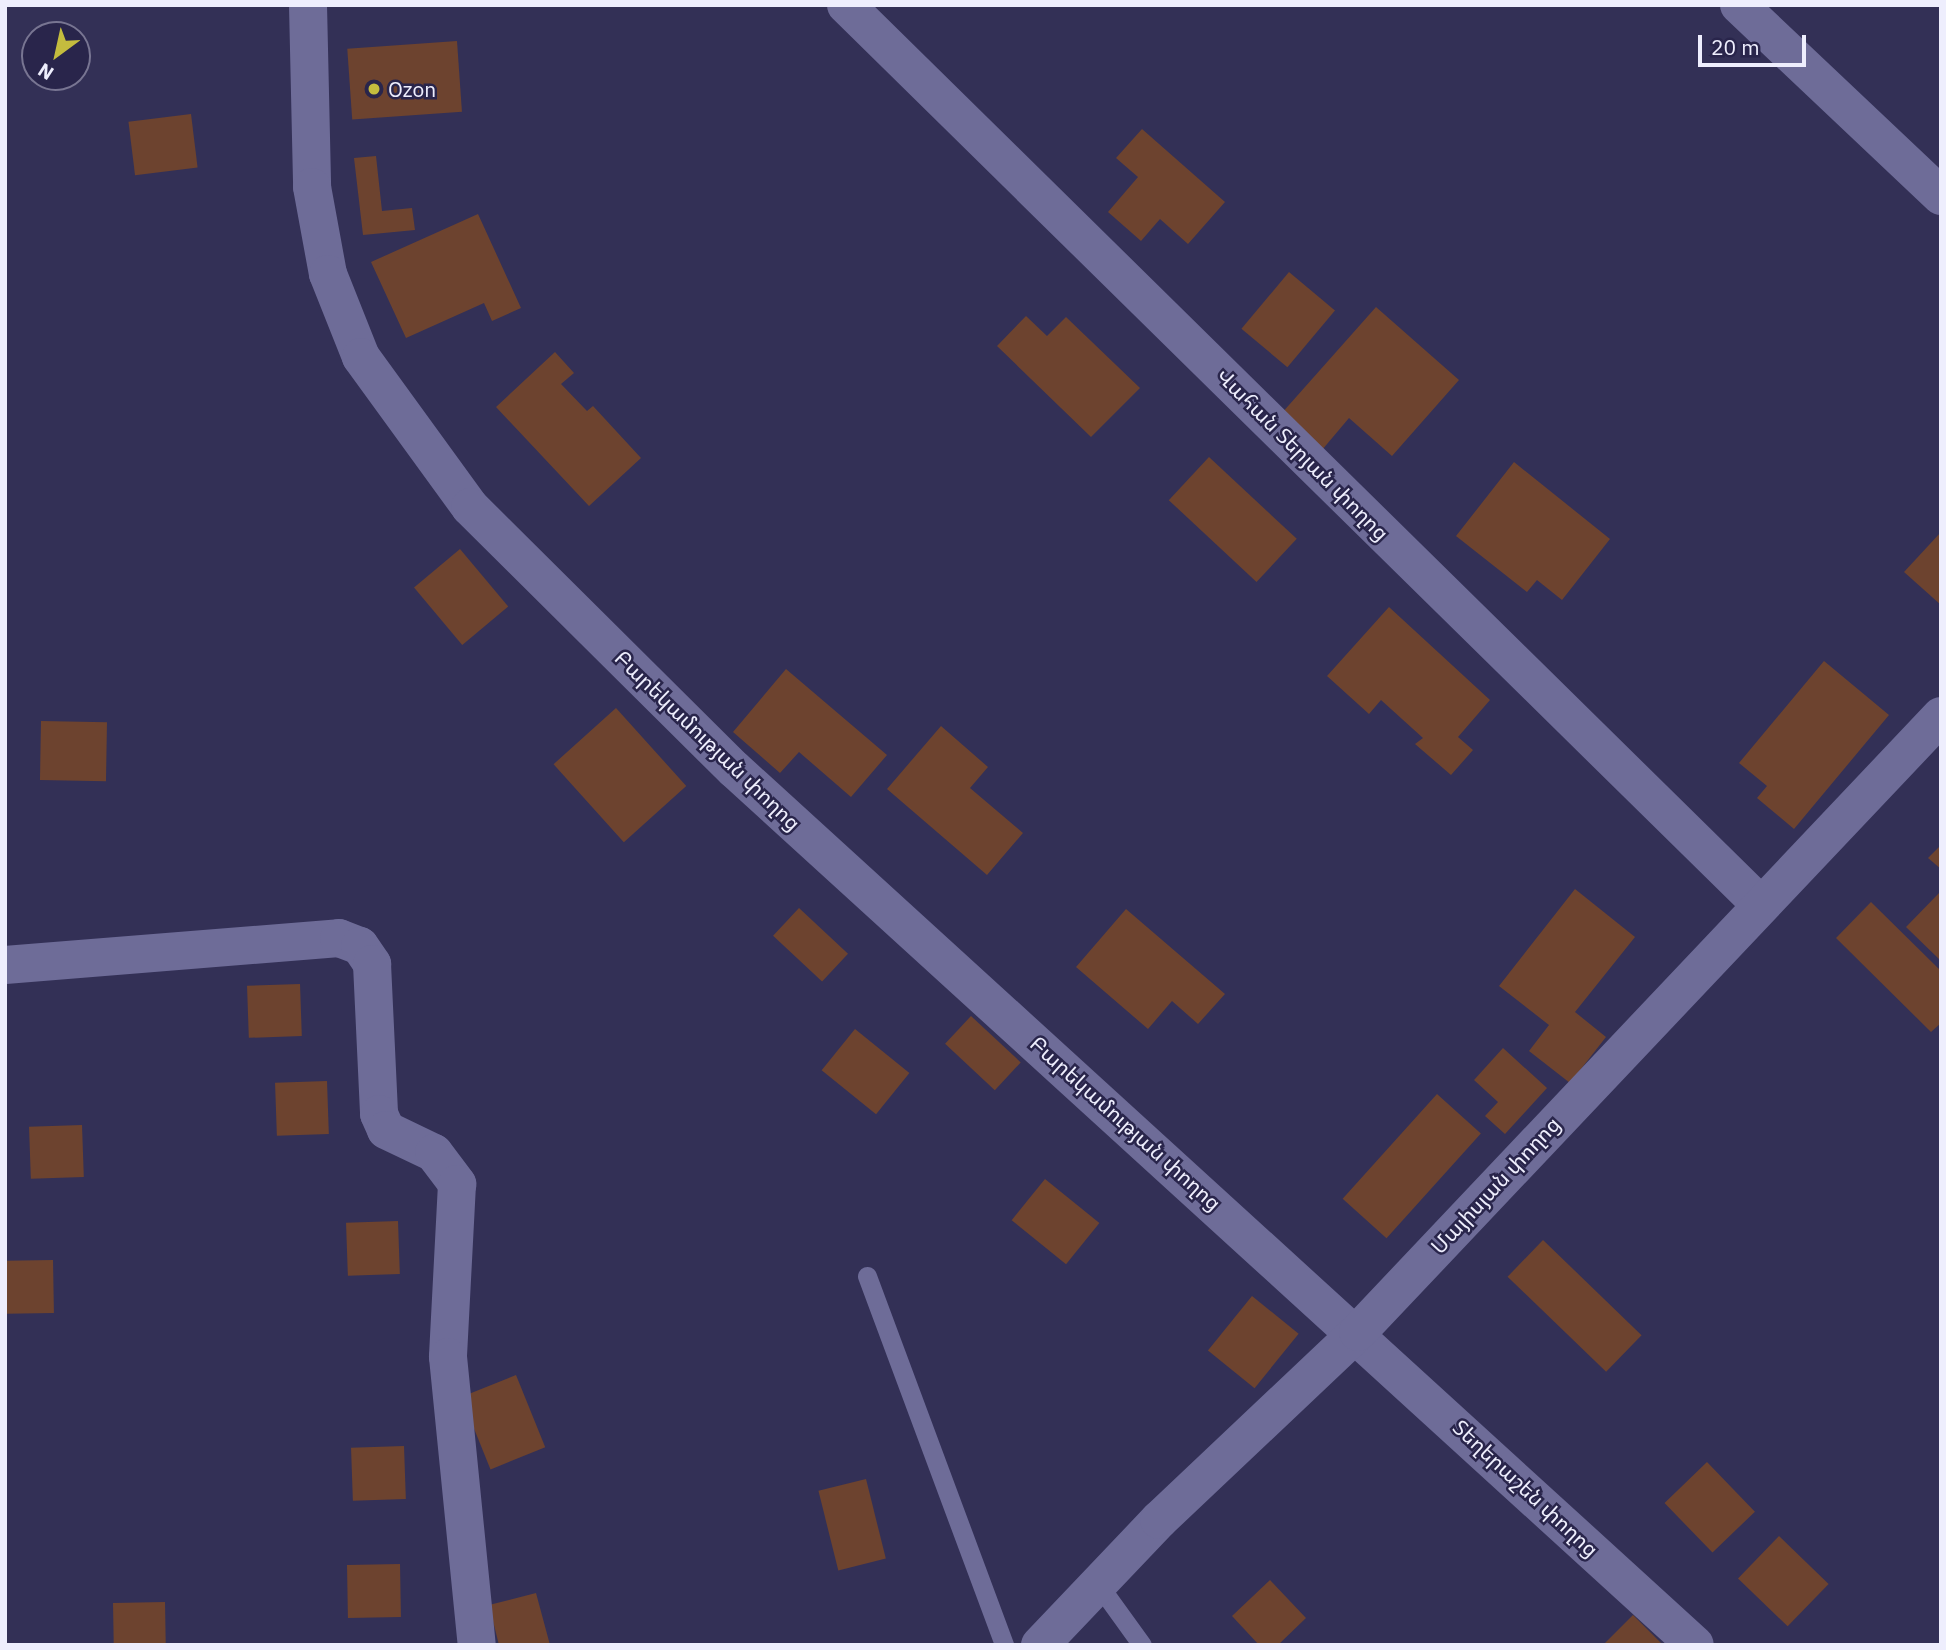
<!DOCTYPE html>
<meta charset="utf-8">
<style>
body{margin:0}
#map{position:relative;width:1946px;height:1650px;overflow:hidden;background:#333056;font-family:"IBM Plex Sans","Noto Sans Armenian",sans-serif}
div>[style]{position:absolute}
.building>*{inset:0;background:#6d432f;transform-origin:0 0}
.service>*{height:19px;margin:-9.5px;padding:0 9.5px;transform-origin:9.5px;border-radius:9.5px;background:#6e6c98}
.minor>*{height:38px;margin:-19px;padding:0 19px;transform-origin:19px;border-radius:19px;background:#6e6c98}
.dots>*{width:19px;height:19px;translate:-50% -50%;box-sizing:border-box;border:4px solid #29254b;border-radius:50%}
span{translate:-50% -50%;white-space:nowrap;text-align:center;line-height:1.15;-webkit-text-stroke:5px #29254b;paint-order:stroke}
.poi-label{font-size:21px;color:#eeeefd}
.left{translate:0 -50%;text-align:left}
.street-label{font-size:21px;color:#eeeefd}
.frame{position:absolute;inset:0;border:7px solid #eeeefd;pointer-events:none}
.north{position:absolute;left:21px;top:21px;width:70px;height:70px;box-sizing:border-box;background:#29254b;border:2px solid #787592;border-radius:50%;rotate:213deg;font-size:19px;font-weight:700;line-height:28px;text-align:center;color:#eeeefd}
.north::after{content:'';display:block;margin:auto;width:24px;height:32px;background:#c4bc3e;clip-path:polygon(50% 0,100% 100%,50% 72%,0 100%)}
.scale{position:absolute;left:1698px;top:35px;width:108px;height:32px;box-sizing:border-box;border:4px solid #eeeefd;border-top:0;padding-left:9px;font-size:21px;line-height:24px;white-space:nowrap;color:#eeeefd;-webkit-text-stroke:5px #29254b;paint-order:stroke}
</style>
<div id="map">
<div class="building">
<i style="left:457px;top:41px;width:71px;height:110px;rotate:86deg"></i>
<i style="left:191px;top:114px;width:54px;height:63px;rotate:83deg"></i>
<i style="clip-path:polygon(1142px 129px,1225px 202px,1188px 244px,1160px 219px,1141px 241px,1108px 212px,1138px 177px,1116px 158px)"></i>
<i style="clip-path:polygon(376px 156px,382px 211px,412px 208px,415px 230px,363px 235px,354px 158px)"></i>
<i style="clip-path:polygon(478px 214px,521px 308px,492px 321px,484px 303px,406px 338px,371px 262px)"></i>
<i style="left:1289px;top:272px;width:60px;height:74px;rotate:40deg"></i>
<i style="clip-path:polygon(1376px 307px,1459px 380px,1392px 456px,1349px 418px,1322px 450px,1281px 414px)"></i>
<i style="clip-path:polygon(1026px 316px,1047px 336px,1066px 317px,1140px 388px,1091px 437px,997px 346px)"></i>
<i style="clip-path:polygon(555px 352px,574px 373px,561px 384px,587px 411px,593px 406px,641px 458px,589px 506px,496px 407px)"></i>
<i style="left:1209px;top:457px;width:120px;height:59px;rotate:43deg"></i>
<i style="clip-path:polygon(1514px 462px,1610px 539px,1562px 600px,1537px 580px,1527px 592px,1456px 536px)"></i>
<i style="clip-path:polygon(1941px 532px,1941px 605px,1904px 572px)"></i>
<i style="left:460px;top:549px;width:75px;height:60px;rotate:50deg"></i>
<i style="clip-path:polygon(1389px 607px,1490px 700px,1458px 737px,1473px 750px,1451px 775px,1415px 744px,1423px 738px,1381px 700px,1369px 714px,1327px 676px)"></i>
<i style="clip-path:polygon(1824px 661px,1889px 715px,1794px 829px,1757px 798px,1767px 786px,1739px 763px)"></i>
<i style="clip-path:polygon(786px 669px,887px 755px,851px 797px,799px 752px,780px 773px,733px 732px)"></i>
<i style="left:616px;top:708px;width:105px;height:84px;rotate:48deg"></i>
<i style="left:41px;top:721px;width:66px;height:59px;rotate:1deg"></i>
<i style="clip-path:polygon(941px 726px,988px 767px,970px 788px,1023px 833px,987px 875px,887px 789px)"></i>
<i style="clip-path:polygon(1941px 845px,1941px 869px,1928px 858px)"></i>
<i style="clip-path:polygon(1575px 889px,1635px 937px,1575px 1012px,1606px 1037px,1570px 1083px,1529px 1051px,1549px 1025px,1499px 986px)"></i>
<i style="clip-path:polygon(1941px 891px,1941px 961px,1906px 927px)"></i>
<i style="clip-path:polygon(1871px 902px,1941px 971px,1941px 1023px,1931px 1032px,1836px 938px)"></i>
<i style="left:799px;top:908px;width:67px;height:38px;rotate:43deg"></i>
<i style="clip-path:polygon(1126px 909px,1225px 994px,1198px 1024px,1172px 1001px,1148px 1029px,1076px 967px)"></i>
<i style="left:300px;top:984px;width:52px;height:53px;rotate:88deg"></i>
<i style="left:971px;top:1016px;width:68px;height:38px;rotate:43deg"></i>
<i style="left:855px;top:1029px;width:70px;height:53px;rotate:39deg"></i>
<i style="clip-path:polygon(1503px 1048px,1547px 1088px,1505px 1134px,1485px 1116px,1498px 1102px,1474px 1080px)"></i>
<i style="left:327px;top:1081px;width:53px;height:52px;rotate:88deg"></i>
<i style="left:1437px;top:1094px;width:59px;height:141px;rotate:42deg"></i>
<i style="left:82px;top:1125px;width:52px;height:53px;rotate:88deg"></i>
<i style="left:1045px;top:1179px;width:70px;height:53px;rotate:39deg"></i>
<i style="left:398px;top:1221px;width:53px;height:52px;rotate:88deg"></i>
<i style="left:1543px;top:1240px;width:137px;height:51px;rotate:44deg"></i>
<i style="left:53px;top:1260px;width:53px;height:48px;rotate:89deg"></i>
<i style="left:1252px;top:1296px;width:60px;height:70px;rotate:39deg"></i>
<i style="left:516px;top:1375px;width:78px;height:59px;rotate:68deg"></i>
<i style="left:404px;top:1446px;width:53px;height:53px;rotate:88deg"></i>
<i style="left:1707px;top:1462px;width:69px;height:59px;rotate:46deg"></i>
<i style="left:866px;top:1479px;width:82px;height:49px;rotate:76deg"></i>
<i style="left:1779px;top:1536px;width:69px;height:59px;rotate:44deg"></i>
<i style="left:400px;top:1564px;width:53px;height:53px;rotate:89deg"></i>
<i style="clip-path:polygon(1270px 1580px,1306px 1618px,1278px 1645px,1259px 1645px,1232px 1616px)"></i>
<i style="clip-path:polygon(536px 1593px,550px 1645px,499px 1645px,489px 1605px)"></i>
<i style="left:165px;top:1602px;width:43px;height:52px;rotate:89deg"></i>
<i style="clip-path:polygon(1633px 1615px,1663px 1645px,1603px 1645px)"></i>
</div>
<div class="service">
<i style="left:867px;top:1276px;width:394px;rotate:69.6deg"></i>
<i style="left:1098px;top:1584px;width:75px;rotate:54.2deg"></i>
</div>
<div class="minor">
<i style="left:308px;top:5px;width:182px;rotate:88.7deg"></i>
<i style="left:312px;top:187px;width:88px;rotate:79.6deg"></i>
<i style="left:328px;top:274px;width:89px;rotate:68.3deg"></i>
<i style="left:361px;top:357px;width:185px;rotate:54deg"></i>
<i style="left:470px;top:507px;width:372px;rotate:44.8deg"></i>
<i style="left:734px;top:769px;width:1300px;rotate:42.35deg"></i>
<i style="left:846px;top:5px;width:1282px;rotate:44.53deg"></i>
<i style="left:1739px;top:5px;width:278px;rotate:43.4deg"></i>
<i style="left:5px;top:965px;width:335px;rotate:-4.6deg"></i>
<i style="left:339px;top:938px;width:22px;rotate:21deg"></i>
<i style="left:360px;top:946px;width:22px;rotate:56deg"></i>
<i style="left:372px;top:964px;width:150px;rotate:87.3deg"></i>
<i style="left:379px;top:1114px;width:17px;rotate:66deg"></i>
<i style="left:386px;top:1130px;width:53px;rotate:25.6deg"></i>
<i style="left:434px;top:1153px;width:39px;rotate:53deg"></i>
<i style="left:457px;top:1184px;width:173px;rotate:93deg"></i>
<i style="left:448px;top:1357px;width:289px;rotate:84.3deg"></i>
<i style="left:1040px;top:1645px;width:173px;rotate:-46.4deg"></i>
<i style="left:1159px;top:1520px;width:274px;rotate:-43.4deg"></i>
<i style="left:1358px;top:1332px;width:848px;rotate:-46.58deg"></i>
</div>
<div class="dots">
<i style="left:374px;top:89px;background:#c4bc3e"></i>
</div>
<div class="poi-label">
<span class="left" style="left:388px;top:89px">Ozon</span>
</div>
<div class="street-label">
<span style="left:1303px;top:454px;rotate:45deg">Վահան Տերյան փողոց</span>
<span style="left:708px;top:740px;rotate:44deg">Բարեկամության փողոց</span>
<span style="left:1126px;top:1123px;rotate:42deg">Բարեկամության փողոց</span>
<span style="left:1495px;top:1185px;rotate:-47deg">Մայիսյան փողոց</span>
<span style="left:1526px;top:1488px;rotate:43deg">Տեղերաշեն փողոց</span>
</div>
<div class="frame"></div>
<div class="north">N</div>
<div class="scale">20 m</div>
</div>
